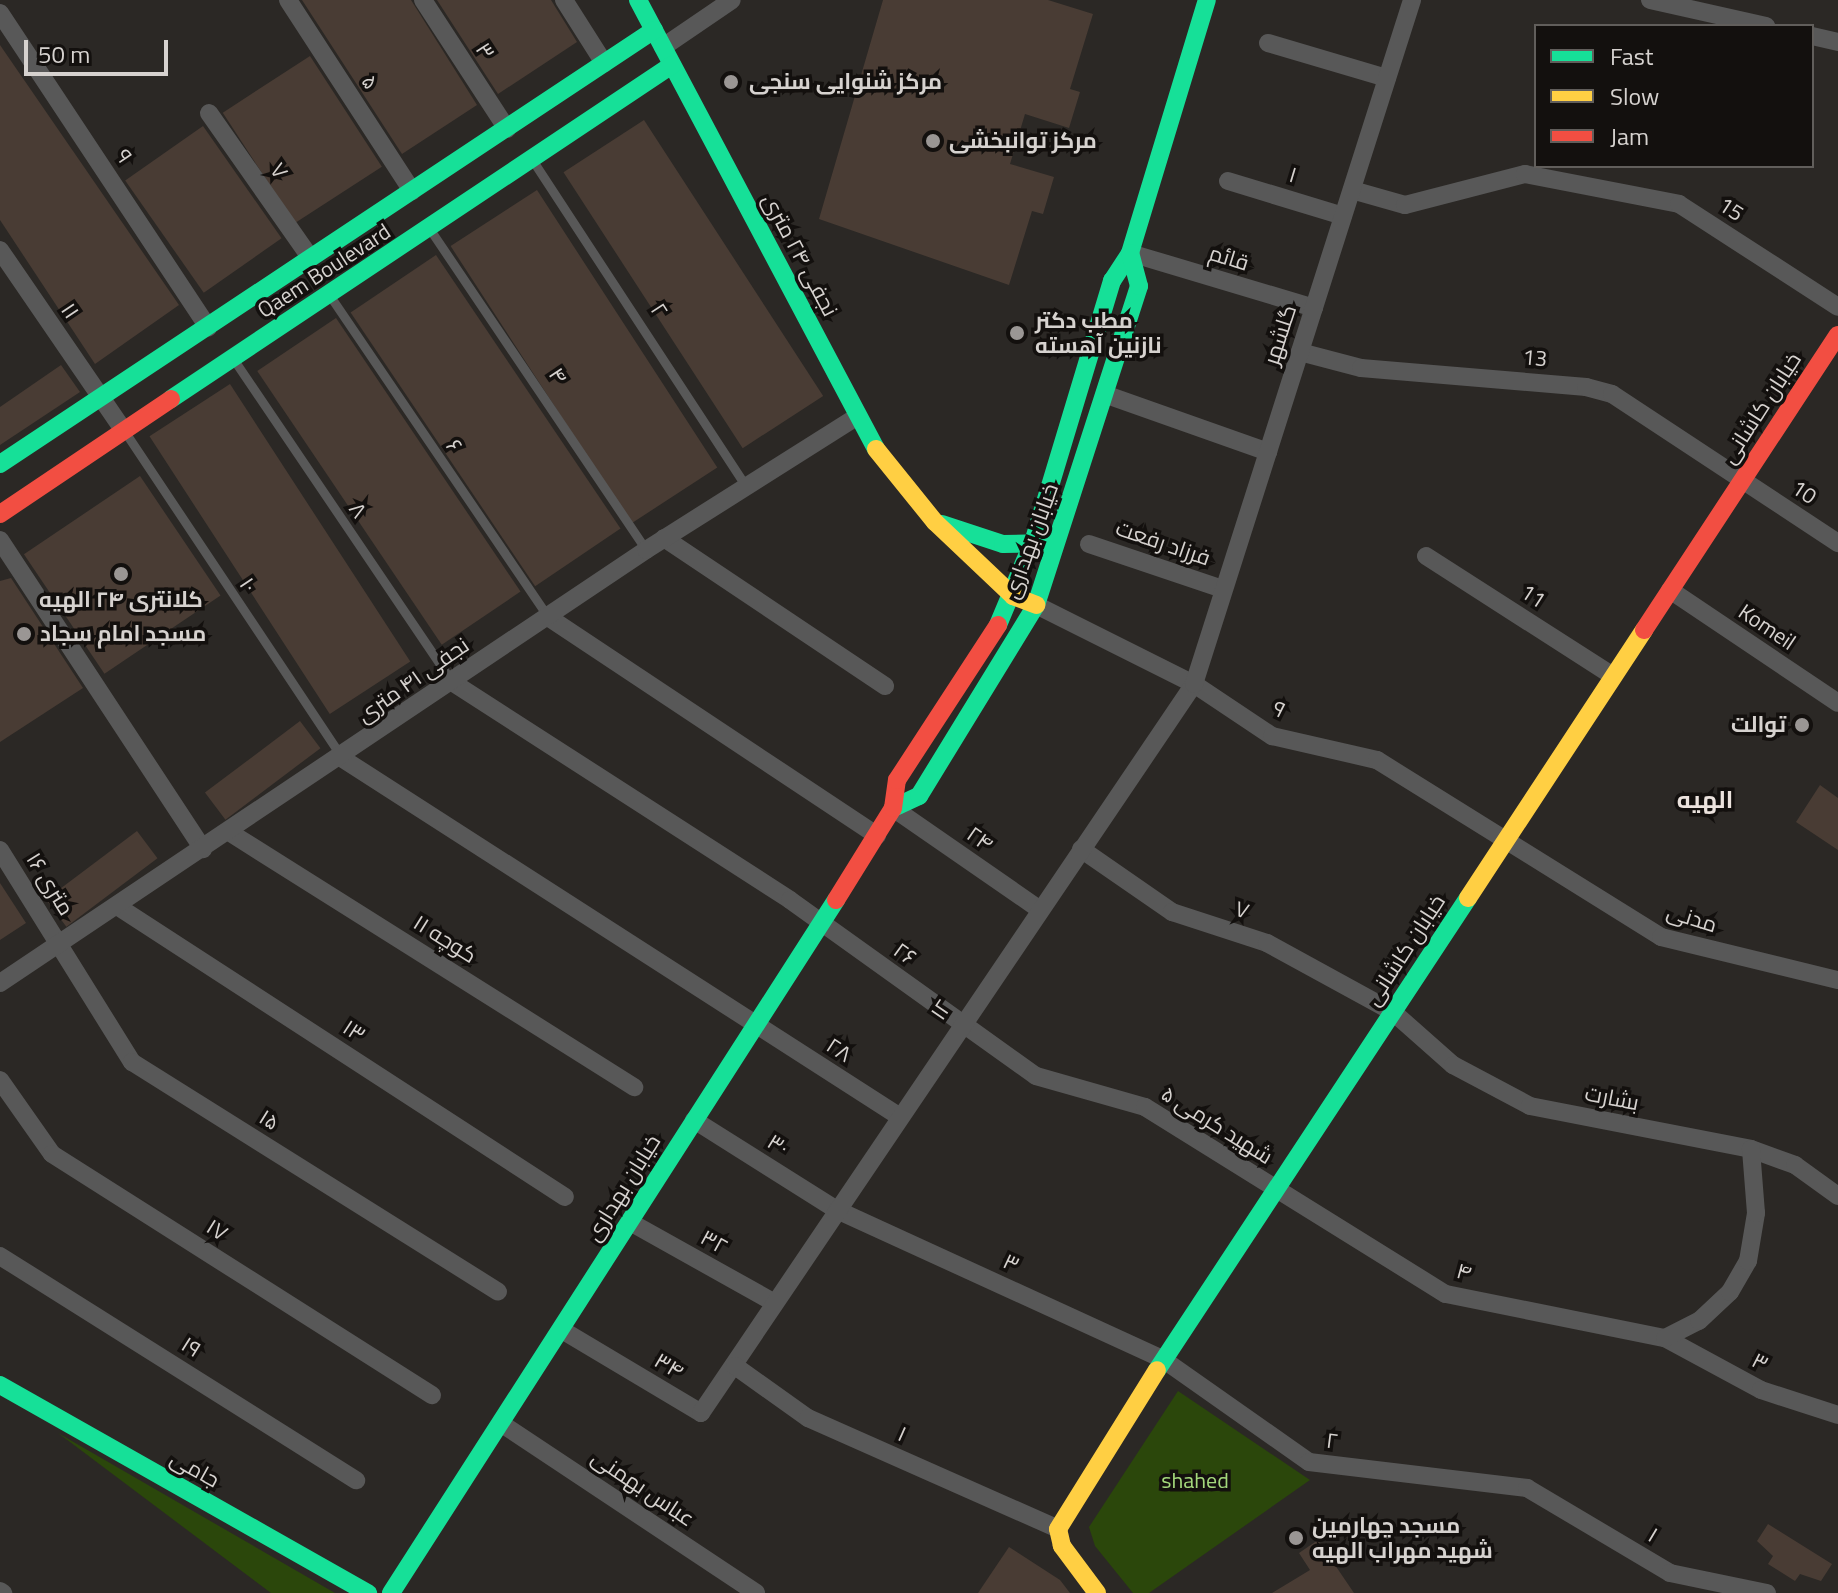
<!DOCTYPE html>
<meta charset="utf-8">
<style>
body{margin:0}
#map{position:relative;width:1838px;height:1593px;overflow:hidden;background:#2b2825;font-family:"Titillium Web",Cairo,sans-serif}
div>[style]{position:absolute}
.green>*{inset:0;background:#2b470b}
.building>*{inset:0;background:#493c34;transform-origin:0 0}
.lane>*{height:9px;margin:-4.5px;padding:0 4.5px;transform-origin:4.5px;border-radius:4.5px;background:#585858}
.street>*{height:18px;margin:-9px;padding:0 9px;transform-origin:9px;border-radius:9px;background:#585858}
.fast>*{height:18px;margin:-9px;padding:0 9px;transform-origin:9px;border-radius:9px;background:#16e098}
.slow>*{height:18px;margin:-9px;padding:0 9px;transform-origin:9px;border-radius:9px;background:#ffcf43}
.jam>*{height:18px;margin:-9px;padding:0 9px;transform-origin:9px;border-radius:9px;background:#f24e42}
.dots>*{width:22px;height:22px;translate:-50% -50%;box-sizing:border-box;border:4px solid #13100e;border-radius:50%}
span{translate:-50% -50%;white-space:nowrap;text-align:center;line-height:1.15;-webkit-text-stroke:7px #13100e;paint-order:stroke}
.street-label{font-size:22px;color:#d6d2cf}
.poi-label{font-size:22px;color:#d6d2cf;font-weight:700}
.left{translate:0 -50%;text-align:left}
.right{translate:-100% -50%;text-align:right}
.park-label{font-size:22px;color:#a4d97c}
.neighbourhood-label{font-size:24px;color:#ebe2dd;font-weight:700}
.legend{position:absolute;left:1534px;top:24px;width:280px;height:144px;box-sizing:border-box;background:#13100e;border:2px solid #615e5b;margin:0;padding:10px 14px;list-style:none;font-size:24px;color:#d6d2cf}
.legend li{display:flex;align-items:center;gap:16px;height:40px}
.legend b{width:40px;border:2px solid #615e5b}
.scale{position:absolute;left:24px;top:40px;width:144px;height:36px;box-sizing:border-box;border:4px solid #d6d2cf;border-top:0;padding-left:10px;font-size:24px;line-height:28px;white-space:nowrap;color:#d6d2cf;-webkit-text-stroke:6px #13100e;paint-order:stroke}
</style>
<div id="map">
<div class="green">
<i style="clip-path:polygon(1178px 1391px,1310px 1480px,1149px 1593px,1133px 1593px,1095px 1546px,1089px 1527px)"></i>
<i style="clip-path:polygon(58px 1433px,335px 1593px,271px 1593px)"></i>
</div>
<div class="building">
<i style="clip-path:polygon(302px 0,411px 0,477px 105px,402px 154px)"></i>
<i style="clip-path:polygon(437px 0,551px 0,577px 42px,498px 94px)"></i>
<i style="clip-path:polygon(883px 0,1048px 0,1093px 14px,1070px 89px,1080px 92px,1069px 128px,1025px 114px,1010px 164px,1054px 177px,1043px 214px,1032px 211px,1009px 285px,819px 219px)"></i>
<i style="clip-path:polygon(0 45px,179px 305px,95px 364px,0 220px)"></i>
<i style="left:310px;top:56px;width:132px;height:104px;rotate:57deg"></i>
<i style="left:644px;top:120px;width:329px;height:96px;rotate:57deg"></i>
<i style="left:203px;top:126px;width:137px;height:95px;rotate:55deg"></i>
<i style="left:537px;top:190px;width:331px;height:103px;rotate:57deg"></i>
<i style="left:436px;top:255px;width:330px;height:103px;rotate:56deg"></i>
<i style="left:336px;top:318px;width:330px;height:95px;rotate:56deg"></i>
<i style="clip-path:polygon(61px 365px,80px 392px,0 445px,0 407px)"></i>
<i style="left:230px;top:384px;width:331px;height:96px;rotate:57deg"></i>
<i style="left:140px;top:476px;width:144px;height:140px;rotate:56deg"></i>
<i style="clip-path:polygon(11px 578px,83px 688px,0 742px,0 581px)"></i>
<i style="left:300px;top:721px;width:34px;height:119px;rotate:53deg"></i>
<i style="clip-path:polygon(1820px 785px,1838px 798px,1838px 850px,1796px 822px)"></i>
<i style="left:137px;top:831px;width:34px;height:114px;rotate:53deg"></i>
<i style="clip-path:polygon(0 883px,26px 923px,0 940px)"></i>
<i style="clip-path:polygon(1768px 1524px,1832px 1564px,1821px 1581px,1800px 1574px,1795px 1581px,1768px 1564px,1773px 1556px,1757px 1541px)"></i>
<i style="clip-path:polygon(1318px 1540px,1354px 1593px,1272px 1593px,1310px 1570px,1299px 1553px)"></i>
<i style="clip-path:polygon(1009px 1547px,1060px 1580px,1070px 1593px,978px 1593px)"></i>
</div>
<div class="lane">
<i style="left:533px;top:161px;width:387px;rotate:56.8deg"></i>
<i style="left:431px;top:231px;width:385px;rotate:56deg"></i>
<i style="left:330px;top:296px;width:388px;rotate:55.8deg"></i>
<i style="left:234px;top:360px;width:389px;rotate:55.9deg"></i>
<i style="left:125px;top:432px;width:389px;rotate:56.3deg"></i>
</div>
<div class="street">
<i style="left:288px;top:0;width:228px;rotate:57deg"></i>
<i style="left:423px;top:0;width:154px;rotate:56.9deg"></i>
<i style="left:564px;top:0;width:75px;rotate:57.6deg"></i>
<i style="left:1650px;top:0;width:119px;rotate:12.6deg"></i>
<i style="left:0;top:13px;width:377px;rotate:56.5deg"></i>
<i style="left:1812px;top:36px;width:27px;rotate:13deg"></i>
<i style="left:1268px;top:43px;width:124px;rotate:16.4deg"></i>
<i style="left:663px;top:47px;width:83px;rotate:-34.3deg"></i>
<i style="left:209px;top:113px;width:176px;rotate:55deg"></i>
<i style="left:1228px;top:181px;width:120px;rotate:16.9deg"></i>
<i style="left:1352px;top:190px;width:55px;rotate:15.8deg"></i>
<i style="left:1405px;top:205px;width:124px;rotate:-14.5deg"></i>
<i style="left:1525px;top:174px;width:157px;rotate:11deg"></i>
<i style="left:1679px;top:204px;width:189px;rotate:32.9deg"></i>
<i style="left:0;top:250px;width:219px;rotate:55.6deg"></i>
<i style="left:1130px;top:253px;width:192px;rotate:16.6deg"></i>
<i style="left:1300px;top:352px;width:63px;rotate:14.7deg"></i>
<i style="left:1361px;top:368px;width:226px;rotate:4.8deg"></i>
<i style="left:1586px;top:387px;width:27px;rotate:15deg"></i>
<i style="left:1612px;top:394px;width:271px;rotate:33.4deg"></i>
<i style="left:1107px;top:395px;width:171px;rotate:19.5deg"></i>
<i style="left:664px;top:538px;width:266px;rotate:33.8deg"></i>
<i style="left:0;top:540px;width:370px;rotate:56.7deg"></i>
<i style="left:1089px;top:544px;width:141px;rotate:18.6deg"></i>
<i style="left:1426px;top:556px;width:222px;rotate:32.7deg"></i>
<i style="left:1670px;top:590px;width:202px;rotate:33.9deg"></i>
<i style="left:1036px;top:605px;width:177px;rotate:26.6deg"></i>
<i style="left:1194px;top:684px;width:94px;rotate:33.7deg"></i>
<i style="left:1272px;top:736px;width:108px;rotate:12.9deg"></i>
<i style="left:1377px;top:760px;width:335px;rotate:31.9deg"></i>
<i style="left:1661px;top:937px;width:182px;rotate:13.7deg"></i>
<i style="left:548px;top:617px;width:395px;rotate:33.6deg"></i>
<i style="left:452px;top:682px;width:402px;rotate:32.8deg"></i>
<i style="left:790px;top:900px;width:302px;rotate:35.6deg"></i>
<i style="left:1036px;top:1076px;width:113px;rotate:15.9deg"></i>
<i style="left:1145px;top:1107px;width:354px;rotate:31.9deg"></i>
<i style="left:1446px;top:1294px;width:223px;rotate:11.4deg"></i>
<i style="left:1665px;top:1338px;width:109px;rotate:28.4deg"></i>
<i style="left:1761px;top:1390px;width:81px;rotate:18deg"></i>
<i style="left:343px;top:759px;width:662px;rotate:32.73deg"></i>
<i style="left:893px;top:808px;width:178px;rotate:34.7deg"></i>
<i style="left:229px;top:832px;width:479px;rotate:32.2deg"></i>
<i style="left:1081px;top:849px;width:111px;rotate:34.7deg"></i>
<i style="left:1172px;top:912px;width:100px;rotate:18.1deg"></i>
<i style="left:1267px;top:943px;width:144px;rotate:28.7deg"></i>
<i style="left:1393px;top:1012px;width:80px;rotate:41.5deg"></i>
<i style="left:1453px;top:1065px;width:87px;rotate:28deg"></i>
<i style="left:1530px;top:1106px;width:225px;rotate:11deg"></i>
<i style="left:1751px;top:1149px;width:47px;rotate:20deg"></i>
<i style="left:1795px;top:1165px;width:53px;rotate:35.8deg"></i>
<i style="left:0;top:850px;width:250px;rotate:58.1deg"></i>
<i style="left:132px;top:1062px;width:432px;rotate:32.1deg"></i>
<i style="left:117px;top:906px;width:534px;rotate:33.01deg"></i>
<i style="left:0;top:983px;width:778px;rotate:-33.83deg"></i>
<i style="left:646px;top:550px;width:247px;rotate:-32.3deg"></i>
<i style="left:0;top:1080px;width:90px;rotate:54.9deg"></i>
<i style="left:52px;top:1154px;width:450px;rotate:32.4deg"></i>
<i style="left:694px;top:1120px;width:169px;rotate:32.2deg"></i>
<i style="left:837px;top:1210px;width:360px;rotate:24.6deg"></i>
<i style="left:1164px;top:1360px;width:177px;rotate:35.1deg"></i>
<i style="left:1309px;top:1462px;width:220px;rotate:6.8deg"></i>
<i style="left:1527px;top:1488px;width:166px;rotate:30.7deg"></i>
<i style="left:1670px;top:1573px;width:99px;rotate:11.7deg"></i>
<i style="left:630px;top:1222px;width:166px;rotate:29.2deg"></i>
<i style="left:0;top:1256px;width:421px;rotate:32.2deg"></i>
<i style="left:562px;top:1330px;width:162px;rotate:30.8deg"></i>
<i style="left:701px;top:1413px;width:880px;rotate:-55.93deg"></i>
<i style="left:1194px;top:684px;width:718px;rotate:-72.32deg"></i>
<i style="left:1665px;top:1338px;width:38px;rotate:-27deg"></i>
<i style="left:1699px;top:1321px;width:42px;rotate:-43.1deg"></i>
<i style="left:1730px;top:1292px;width:36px;rotate:-60deg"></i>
<i style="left:1748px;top:1261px;width:49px;rotate:-80.5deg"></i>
<i style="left:1756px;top:1213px;width:64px;rotate:-94.5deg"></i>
<i style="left:735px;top:1366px;width:90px;rotate:35.5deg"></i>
<i style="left:808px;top:1418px;width:274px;rotate:23.9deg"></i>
<i style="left:502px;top:1424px;width:305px;rotate:33.6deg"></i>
<i style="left:0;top:1591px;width:4px;rotate:34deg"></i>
</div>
<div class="fast">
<i style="left:638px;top:0;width:508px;rotate:62.07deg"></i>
<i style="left:171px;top:399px;width:602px;rotate:-33.69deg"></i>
<i style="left:0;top:464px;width:785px;rotate:-33.57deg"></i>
<i style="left:942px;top:524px;width:64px;rotate:18.2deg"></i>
<i style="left:1003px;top:544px;width:43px;rotate:-1.3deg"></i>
<i style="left:998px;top:625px;width:93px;rotate:-67.3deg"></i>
<i style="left:1034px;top:539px;width:270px;rotate:-73.2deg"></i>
<i style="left:1112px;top:281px;width:33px;rotate:-57deg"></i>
<i style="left:1130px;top:253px;width:264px;rotate:-73.1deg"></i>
<i style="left:893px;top:808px;width:29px;rotate:-25deg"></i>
<i style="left:919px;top:796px;width:224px;rotate:-58.5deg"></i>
<i style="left:1036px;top:605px;width:335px;rotate:-72.1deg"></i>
<i style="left:1139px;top:286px;width:34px;rotate:-105deg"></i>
<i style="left:1157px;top:1370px;width:565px;rotate:-56.62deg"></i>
<i style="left:0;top:1385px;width:423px;rotate:29.5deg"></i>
<i style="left:391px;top:1593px;width:824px;rotate:-57.29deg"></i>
</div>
<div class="slow">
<i style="left:876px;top:449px;width:94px;rotate:51.1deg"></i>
<i style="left:935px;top:522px;width:108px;rotate:43.5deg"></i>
<i style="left:1013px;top:596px;width:25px;rotate:21deg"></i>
<i style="left:1468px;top:898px;width:321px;rotate:-56.7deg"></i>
<i style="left:1097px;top:1593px;width:59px;rotate:-126.7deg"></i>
<i style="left:1062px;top:1546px;width:17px;rotate:-103deg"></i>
<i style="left:1058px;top:1529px;width:187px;rotate:-58.1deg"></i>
</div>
<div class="jam">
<i style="left:0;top:514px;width:206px;rotate:-33.9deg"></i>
<i style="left:1644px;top:630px;width:353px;rotate:-56.7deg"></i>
<i style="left:836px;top:900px;width:108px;rotate:-58.2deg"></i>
<i style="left:893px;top:808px;width:28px;rotate:-82deg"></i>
<i style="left:897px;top:780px;width:185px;rotate:-56.9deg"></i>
</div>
<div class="dots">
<i style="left:731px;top:82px;background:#9a9694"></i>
<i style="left:933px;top:141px;background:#9a9694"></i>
<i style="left:1017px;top:333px;background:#9a9694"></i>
<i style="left:121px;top:574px;background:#9a9694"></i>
<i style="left:24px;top:634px;background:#9a9694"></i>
<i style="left:1802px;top:725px;background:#9a9694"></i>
<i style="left:1296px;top:1538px;background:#9a9694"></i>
</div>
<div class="street-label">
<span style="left:485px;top:51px;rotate:57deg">۳</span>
<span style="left:370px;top:82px;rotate:57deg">۵</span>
<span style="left:124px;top:156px;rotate:56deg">۹</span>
<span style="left:279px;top:171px;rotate:55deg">۷</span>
<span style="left:1293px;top:175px;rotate:17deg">۱</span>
<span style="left:1731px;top:209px;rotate:33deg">15</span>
<span style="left:800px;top:255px;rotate:62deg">نجفی ۲۴ متری</span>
<span style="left:1229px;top:258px;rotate:17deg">قائم</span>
<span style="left:324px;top:271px;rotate:-33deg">Qaem Boulevard</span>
<span style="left:659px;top:310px;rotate:57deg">۲</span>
<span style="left:70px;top:311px;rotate:56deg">۱۱</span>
<span style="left:1280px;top:335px;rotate:-72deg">گلشهر</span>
<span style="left:1535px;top:358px;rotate:5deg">13</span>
<span style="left:558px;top:376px;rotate:56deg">۴</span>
<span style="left:1761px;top:408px;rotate:-57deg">خیابان کاشانی</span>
<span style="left:454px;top:446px;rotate:56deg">۶</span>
<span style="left:1804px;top:492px;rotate:33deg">10</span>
<span style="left:358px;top:510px;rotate:56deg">۸</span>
<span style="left:1031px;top:541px;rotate:-70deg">خیابان بهداری</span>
<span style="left:1163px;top:543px;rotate:19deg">فرزاد رفعت</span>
<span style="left:248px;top:585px;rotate:56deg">۱۰</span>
<span style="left:1533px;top:596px;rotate:33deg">11</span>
<span style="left:1767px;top:627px;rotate:34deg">Komeil</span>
<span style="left:413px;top:680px;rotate:-35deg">نجفی ۴۱ متری</span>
<span style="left:1279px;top:709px;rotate:27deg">۹</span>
<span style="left:980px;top:839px;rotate:35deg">۲۴</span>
<span style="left:50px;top:884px;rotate:58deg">۱۶ متری</span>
<span style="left:1242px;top:910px;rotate:18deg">۷</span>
<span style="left:1692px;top:918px;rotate:17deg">مدنی</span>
<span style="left:445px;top:939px;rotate:32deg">کوچه ۱۱</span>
<span style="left:1405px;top:950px;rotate:-57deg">خیابان کاشانی</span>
<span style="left:905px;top:954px;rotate:36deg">۲۶</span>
<span style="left:941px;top:1010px;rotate:-56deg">۱۲</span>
<span style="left:354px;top:1031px;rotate:33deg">۱۳</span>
<span style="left:839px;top:1050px;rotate:33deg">۲۸</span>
<span style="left:1612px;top:1098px;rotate:11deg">بشارت</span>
<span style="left:269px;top:1120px;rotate:32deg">۱۵</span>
<span style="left:1217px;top:1125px;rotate:32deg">۵ شهید کرمی</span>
<span style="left:778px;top:1145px;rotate:32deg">۳۰</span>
<span style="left:623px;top:1188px;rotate:-58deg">خیابان بهداری</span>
<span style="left:217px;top:1230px;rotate:32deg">۱۷</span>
<span style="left:714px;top:1242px;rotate:29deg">۳۲</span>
<span style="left:1011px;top:1263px;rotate:25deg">۳</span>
<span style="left:1464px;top:1272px;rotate:15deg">۴</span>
<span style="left:191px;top:1347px;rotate:32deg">۱۹</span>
<span style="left:1760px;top:1362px;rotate:27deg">۳</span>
<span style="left:669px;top:1366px;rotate:31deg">۳۴</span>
<span style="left:902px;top:1434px;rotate:24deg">۱</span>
<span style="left:1332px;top:1441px;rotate:7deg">۲</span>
<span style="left:195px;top:1469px;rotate:29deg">جامی</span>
<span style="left:643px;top:1488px;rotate:34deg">عباس بهمنی</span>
<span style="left:1653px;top:1535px;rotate:31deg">۱</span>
</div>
<div class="poi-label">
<span class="left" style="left:749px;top:82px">مرکز شنوایی سنجی</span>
<span class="left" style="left:949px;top:141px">مرکز توانبخشی</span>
<span class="left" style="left:1035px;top:333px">مطب دکتر<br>نازنین آهسته</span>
<span style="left:121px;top:600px">کلانتری ۲۴ الهیه</span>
<span class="left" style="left:40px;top:634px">مسجد امام سجاد</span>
<span class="right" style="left:1786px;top:725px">توالت</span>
<span class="left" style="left:1312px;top:1538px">مسجد چهارمین<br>شهید مهراب الهیه</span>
</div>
<div class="park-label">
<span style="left:1195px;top:1481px">shahed</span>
</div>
<div class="neighbourhood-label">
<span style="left:1705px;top:800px">الهیه</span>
</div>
<ul class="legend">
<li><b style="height:10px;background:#16e098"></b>Fast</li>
<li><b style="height:10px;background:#ffcf43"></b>Slow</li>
<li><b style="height:10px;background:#f24e42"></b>Jam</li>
</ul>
<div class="scale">50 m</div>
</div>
